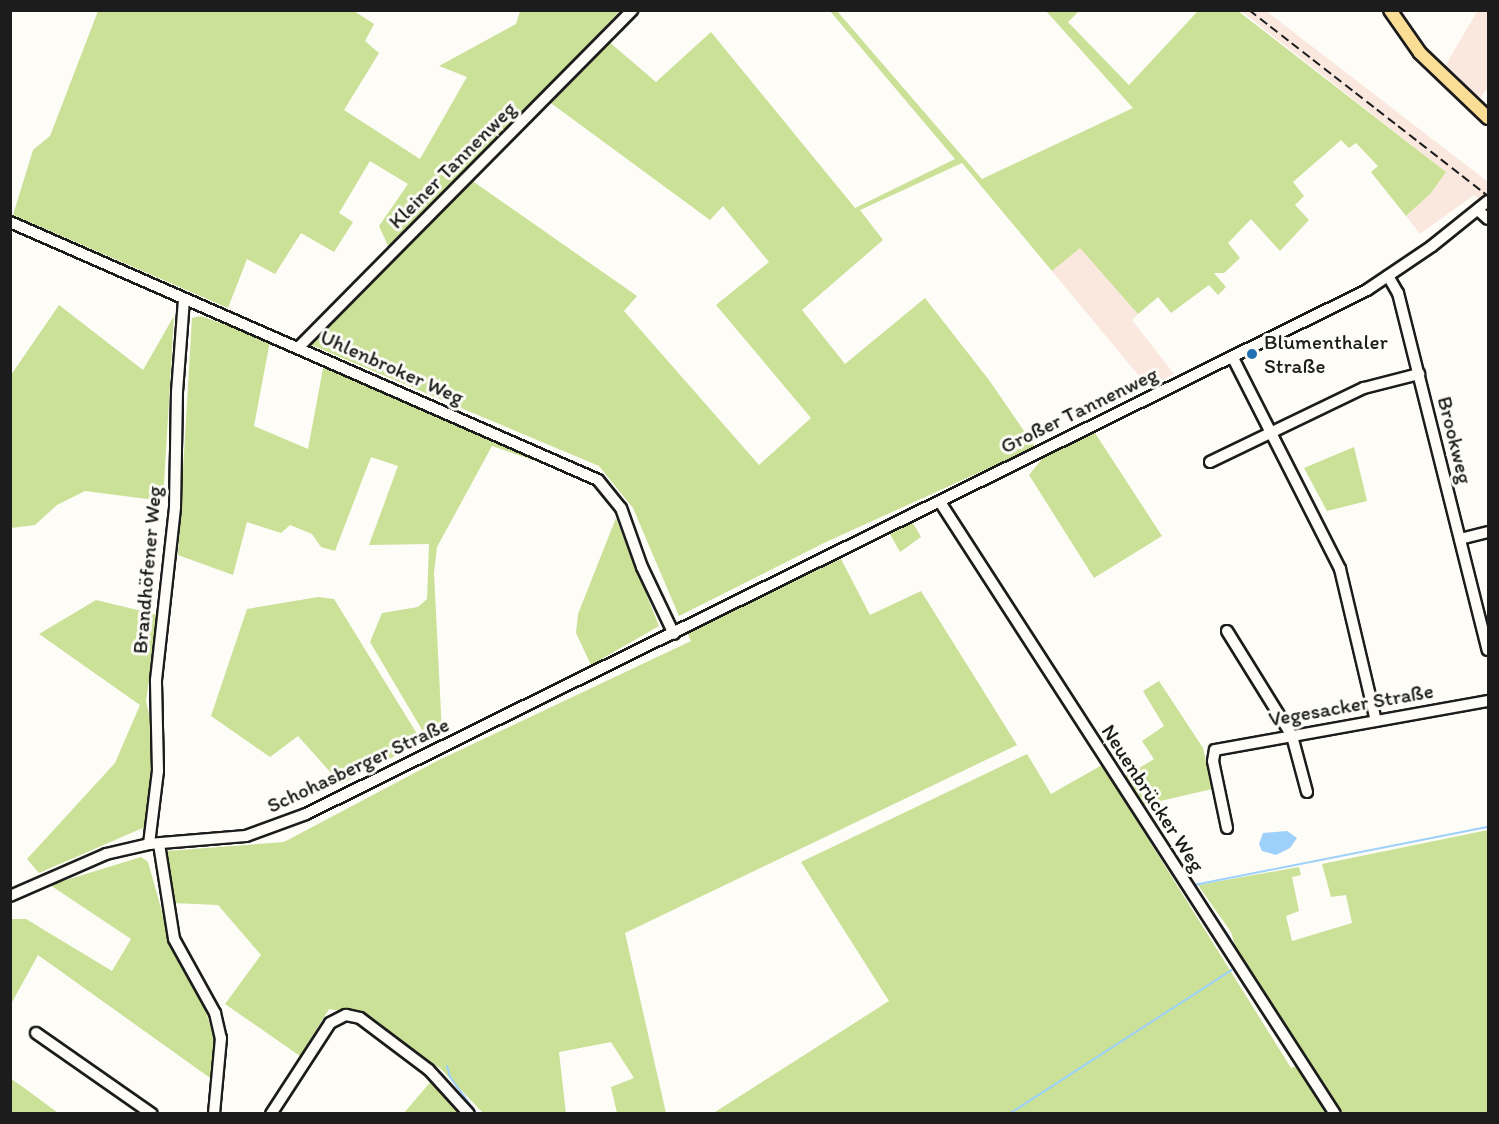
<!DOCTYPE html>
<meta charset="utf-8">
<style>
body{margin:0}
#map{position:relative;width:1499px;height:1124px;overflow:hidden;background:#fdfcf7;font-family:Itim,sans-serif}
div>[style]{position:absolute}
.built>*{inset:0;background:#fae8df}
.green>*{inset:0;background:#cae197}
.water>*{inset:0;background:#9dd0fb}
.stream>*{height:2px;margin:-1px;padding:0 1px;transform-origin:1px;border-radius:1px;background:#9dd0fb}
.roads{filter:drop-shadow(2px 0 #1c1c1c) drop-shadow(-2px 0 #1c1c1c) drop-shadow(0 2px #1c1c1c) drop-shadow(0 -2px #1c1c1c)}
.minor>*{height:10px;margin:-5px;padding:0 5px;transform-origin:5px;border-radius:5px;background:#fdfcf7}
.major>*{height:12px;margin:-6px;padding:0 6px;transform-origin:6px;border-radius:6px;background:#fbde96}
.rail>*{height:2px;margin-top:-1px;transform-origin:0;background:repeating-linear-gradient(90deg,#1c1c1c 0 9px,transparent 0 13.5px)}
.dots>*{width:16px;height:16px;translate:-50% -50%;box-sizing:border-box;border:3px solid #fdfcf7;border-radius:50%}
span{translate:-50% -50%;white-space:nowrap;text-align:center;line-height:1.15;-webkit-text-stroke:6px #fdfcf7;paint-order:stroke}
.street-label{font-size:21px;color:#1c1c1c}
.poi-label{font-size:21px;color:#1c1c1c}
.left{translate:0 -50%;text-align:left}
.frame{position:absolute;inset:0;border:12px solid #1c1c1c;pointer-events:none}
</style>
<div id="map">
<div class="built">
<i style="clip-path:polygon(1478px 10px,1488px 11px,1488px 87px,1480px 98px,1445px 66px)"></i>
<i style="clip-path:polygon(1241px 11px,1266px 11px,1488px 182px,1488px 207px,1474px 195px,1420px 234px,1406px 216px,1431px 193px,1446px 172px)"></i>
<i style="clip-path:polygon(1080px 247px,1138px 314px,1132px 320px,1174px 374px,1148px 387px,1052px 271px)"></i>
</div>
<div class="green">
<i style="clip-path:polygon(98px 11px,354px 11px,374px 24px,365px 41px,379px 53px,344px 110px,420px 159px,467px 77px,439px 66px,516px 24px,520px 11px,620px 11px,390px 250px,379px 226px,408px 184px,370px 161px,339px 213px,353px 222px,334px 252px,301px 233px,275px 274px,247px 259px,228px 308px,13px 215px,33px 150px,50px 136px)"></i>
<i style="clip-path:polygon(830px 11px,837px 11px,982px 179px,1133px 108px,1046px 11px,1079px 11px,1068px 22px,1129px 85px,1197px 12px,1238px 11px,1446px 172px,1431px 193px,1406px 216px,1371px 172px,1378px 166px,1356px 143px,1349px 148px,1341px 140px,1293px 182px,1304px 196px,1295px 205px,1309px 220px,1280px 251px,1251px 219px,1228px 243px,1240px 258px,1224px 273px,1214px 273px,1226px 287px,1218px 295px,1209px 285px,1171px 313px,1158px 297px,1138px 314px,1080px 248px,1052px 271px,962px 163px,860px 210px,883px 240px,802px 310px,845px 364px,925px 298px,989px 380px,1035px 447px,826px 542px,679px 616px,633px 508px,599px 466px,309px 344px,471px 180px,637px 296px,624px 311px,759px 465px,811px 418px,716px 305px,769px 262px,723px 206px,710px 220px,548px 101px,608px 41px,656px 82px,711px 32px,855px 208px,955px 159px)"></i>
<i style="clip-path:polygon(59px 305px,143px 370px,174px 316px,163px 501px,85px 491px,57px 505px,35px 525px,11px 528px,11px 375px)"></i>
<i style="clip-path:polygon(201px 316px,270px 341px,254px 426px,308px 449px,324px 363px,348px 374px,348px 378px,490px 439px,497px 436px,567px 472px,492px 446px,437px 547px,434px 573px,442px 733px,428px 740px,370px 642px,382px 613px,418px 607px,427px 599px,429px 544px,369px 545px,398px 466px,371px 457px,335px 551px,321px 547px,312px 534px,290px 525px,281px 533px,247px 522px,233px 575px,178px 555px,192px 318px)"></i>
<i style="clip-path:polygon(1095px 433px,1162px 536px,1094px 578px,1029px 475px,1043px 458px)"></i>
<i style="clip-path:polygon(1354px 447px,1367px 501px,1327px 511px,1304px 468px)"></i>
<i style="clip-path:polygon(616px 518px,659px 626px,591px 665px,576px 633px,578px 614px)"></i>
<i style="clip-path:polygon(913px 523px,921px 537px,900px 552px,890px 534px)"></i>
<i style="clip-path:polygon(841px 559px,870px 615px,921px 591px,1017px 745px,625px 933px,666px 1113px,617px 1113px,611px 1087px,634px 1078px,611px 1042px,559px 1052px,566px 1114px,483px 1113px,441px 1069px,365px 1015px,329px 1009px,300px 1056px,225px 1004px,261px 955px,218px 905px,173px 903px,167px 851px,284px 842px,439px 760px,691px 641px,686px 630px)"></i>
<i style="clip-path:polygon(318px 597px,334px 599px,422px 742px,341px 784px,298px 736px,270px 757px,211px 716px,247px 609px)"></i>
<i style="clip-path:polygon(96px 600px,158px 615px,146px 701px,154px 738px,145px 827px,39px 873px,27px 859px,115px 763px,140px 705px,39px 634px)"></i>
<i style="clip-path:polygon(1159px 681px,1203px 748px,1212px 789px,1139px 806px,1121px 779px,1154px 759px,1142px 741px,1164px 726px,1143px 691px)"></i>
<i style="clip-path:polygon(1027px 754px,1051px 794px,1102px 765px,1291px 1068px,1300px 1065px,1332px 1114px,712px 1114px,889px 1001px,801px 862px)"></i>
<i style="clip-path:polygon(1488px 830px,1488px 1113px,1342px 1113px,1237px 952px,1231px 932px,1198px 885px,1299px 867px,1301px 875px,1292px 877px,1299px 911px,1286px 916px,1292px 941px,1352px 923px,1346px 895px,1331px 897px,1322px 864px)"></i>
<i style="clip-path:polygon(141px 857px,148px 862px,170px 940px,203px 1002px,215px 1041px,216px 1037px,213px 1080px,38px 955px,11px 1004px,11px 919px,26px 919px,112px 971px,131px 939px,50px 885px)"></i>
<i style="clip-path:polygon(10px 1078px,27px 1090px,58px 1113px,11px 1113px)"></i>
<i style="clip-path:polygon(433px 1079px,465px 1114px,403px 1114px)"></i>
</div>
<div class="water">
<i style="clip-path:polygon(1287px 831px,1297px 838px,1290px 848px,1276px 855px,1262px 851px,1259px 844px,1263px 833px)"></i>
</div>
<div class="stream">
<i style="left:1230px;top:938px;width:64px;rotate:-124.2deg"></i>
<i style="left:1194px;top:885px;width:300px;rotate:-11.2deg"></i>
<i style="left:447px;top:1066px;width:11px;rotate:75deg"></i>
<i style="left:450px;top:1077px;width:46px;rotate:53.9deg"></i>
<i style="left:1009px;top:1114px;width:265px;rotate:-32.9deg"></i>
</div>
<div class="roads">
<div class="minor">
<i style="left:1478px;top:210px;width:13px;rotate:42deg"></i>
<i style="left:10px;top:222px;width:642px;rotate:23.69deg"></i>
<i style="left:598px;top:480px;width:36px;rotate:51deg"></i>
<i style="left:621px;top:508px;width:63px;rotate:70.4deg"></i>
<i style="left:642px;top:567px;width:74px;rotate:64.5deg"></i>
<i style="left:1388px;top:276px;width:20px;rotate:60deg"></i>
<i style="left:1398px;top:293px;width:368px;rotate:75.9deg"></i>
<i style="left:299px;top:347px;width:474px;rotate:-45.3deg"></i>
<i style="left:1233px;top:358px;width:237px;rotate:63.1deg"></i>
<i style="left:1340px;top:569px;width:156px;rotate:76.7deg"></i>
<i style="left:1210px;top:462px;width:171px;rotate:-25.7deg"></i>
<i style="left:1364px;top:388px;width:57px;rotate:-14.3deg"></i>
<i style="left:940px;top:502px;width:728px;rotate:57.16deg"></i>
<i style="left:1460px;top:539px;width:29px;rotate:-14deg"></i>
<i style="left:1227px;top:631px;width:123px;rotate:58.2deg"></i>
<i style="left:1292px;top:736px;width:58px;rotate:75deg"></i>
<i style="left:1227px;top:828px;width:68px;rotate:-101.8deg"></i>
<i style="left:1213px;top:761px;width:11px;rotate:-80deg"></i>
<i style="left:1215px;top:750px;width:277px;rotate:-10.2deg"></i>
<i style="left:149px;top:844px;width:74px;rotate:-83deg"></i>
<i style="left:158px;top:771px;width:91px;rotate:-91.3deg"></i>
<i style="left:156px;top:680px;width:174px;rotate:-83.7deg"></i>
<i style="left:175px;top:507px;width:115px;rotate:-89deg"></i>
<i style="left:177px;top:392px;width:93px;rotate:-85.7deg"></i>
<i style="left:159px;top:844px;width:96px;rotate:81deg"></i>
<i style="left:174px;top:939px;width:85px;rotate:61deg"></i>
<i style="left:215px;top:1013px;width:26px;rotate:77deg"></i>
<i style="left:221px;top:1038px;width:76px;rotate:95.3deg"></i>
<i style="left:10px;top:896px;width:105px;rotate:-23.6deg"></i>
<i style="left:106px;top:854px;width:44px;rotate:-13.1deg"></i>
<i style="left:149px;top:844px;width:97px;rotate:-4.7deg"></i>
<i style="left:246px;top:836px;width:64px;rotate:-20.1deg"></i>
<i style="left:306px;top:814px;width:1183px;rotate:-26.28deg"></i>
<i style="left:1367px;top:290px;width:78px;rotate:-34.1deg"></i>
<i style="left:1432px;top:246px;width:72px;rotate:-38.8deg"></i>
<i style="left:36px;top:1033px;width:141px;rotate:34.9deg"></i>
<i style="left:271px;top:1114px;width:108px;rotate:-57deg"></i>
<i style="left:330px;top:1023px;width:18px;rotate:-27deg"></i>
<i style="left:346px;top:1015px;width:14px;rotate:12deg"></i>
<i style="left:360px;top:1018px;width:86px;rotate:37deg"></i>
<i style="left:429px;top:1070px;width:59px;rotate:47.7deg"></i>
</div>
<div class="major">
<i style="left:1390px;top:10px;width:52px;rotate:55.1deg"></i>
<i style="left:1420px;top:53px;width:94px;rotate:43.7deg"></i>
</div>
</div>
<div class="rail">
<i style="left:1249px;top:10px;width:303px;rotate:37.9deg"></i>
</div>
<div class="dots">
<i style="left:1252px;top:354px;background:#1f6fb2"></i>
</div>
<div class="street-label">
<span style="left:452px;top:165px;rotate:-45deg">Kleiner Tannenweg</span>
<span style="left:392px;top:367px;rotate:24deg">Uhlenbroker Weg</span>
<span style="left:1079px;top:410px;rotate:-26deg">Großer Tannenweg</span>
<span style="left:1455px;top:440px;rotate:76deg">Brookweg</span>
<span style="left:147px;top:570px;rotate:-85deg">Brandhöfener Weg</span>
<span style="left:1351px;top:705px;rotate:-10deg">Vegesacker Straße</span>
<span style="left:358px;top:765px;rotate:-25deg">Schohasberger Straße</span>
<span style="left:1153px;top:798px;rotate:57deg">Neuenbrücker Weg</span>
</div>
<div class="poi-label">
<span class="left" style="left:1264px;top:354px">Blumenthaler<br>Straße</span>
</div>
<div class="frame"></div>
</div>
